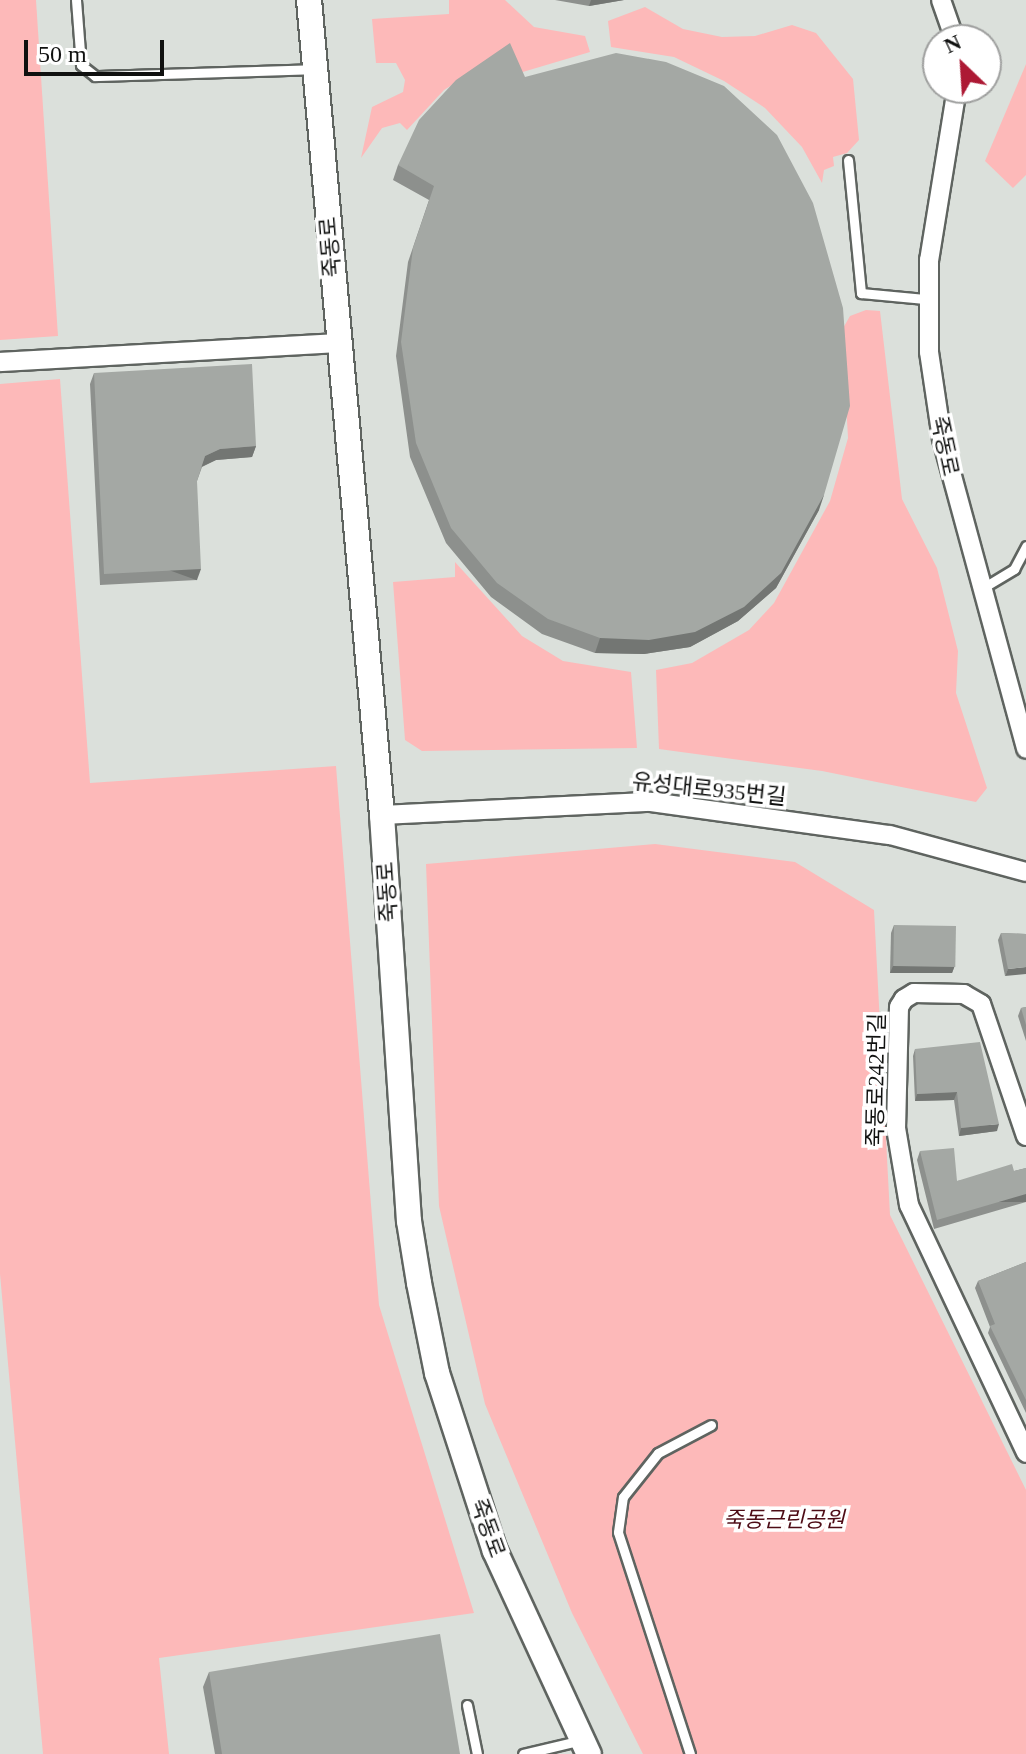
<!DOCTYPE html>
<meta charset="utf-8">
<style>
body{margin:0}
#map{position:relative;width:1026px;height:1754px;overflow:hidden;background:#dbe0db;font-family:"Times New Roman","Noto Sans KR",serif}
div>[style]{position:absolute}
.green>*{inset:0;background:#fdb9b9}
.roads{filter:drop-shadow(2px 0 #5f6460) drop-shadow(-2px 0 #5f6460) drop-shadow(0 2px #5f6460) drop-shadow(0 -2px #5f6460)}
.service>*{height:9px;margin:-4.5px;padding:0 4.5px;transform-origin:4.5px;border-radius:4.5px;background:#fff}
.minor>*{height:18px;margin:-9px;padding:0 9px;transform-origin:9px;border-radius:9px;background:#fff}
.tertiary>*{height:24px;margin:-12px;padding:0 12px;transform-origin:12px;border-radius:12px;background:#fff}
.wall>*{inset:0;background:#8d908d}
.shaded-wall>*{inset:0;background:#737673;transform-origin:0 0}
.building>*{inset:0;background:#a4a8a4;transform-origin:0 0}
span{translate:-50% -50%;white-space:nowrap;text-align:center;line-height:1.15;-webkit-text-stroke:7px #fff;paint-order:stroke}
.street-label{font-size:22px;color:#101110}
.park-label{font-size:22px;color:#4e0c16;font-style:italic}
.north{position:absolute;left:922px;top:24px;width:80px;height:80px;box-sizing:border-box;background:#fff;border:2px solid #9fa09f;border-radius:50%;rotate:335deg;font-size:22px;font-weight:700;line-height:32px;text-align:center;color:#101110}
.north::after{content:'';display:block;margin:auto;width:28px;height:36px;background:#ad1934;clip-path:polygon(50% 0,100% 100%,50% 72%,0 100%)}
.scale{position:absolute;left:24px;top:40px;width:140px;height:36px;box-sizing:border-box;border:4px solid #101110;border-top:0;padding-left:10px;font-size:24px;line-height:28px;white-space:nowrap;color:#101110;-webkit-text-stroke:6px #fff;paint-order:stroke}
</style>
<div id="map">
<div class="green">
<i style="clip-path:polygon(0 0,36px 0,58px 336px,0 340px)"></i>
<i style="clip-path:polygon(449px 0,505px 0,534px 27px,585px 36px,590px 52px,516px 74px,505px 51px,444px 90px,407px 130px,400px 123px,382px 128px,361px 158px,372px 107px,403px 92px,405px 80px,396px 63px,376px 63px,372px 19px,449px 14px)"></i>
<i style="clip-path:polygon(645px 7px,683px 29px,722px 37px,755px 36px,792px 25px,816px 33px,853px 79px,859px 140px,847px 153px,833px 157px,834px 166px,824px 170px,822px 183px,802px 147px,765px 108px,724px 81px,674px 57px,611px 47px,608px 21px)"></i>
<i style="clip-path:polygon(1026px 64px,1026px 175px,1013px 188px,985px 161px)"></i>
<i style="clip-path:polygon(866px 310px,880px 311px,902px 499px,937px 568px,958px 651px,956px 693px,987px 788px,976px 802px,822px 771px,659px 749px,656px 670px,692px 663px,749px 630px,774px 603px,830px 501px,848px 438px,842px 330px,850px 316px)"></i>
<i style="clip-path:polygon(60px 379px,90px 783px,336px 766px,379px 1305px,474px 1613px,159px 1658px,169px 1754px,43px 1754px,0 1274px,0 384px)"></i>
<i style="clip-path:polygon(455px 562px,522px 636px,563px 661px,631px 672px,637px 748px,422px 751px,405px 740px,393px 582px,455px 577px)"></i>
<i style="clip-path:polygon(655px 844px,795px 862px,874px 910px,890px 1215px,1026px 1490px,1026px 1754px,643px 1754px,572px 1613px,485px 1404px,439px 1206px,426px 864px)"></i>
</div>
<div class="roads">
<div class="service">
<i style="left:76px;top:0;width:65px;rotate:85.6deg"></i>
<i style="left:81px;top:65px;width:18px;rotate:38deg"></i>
<i style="left:95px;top:76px;width:220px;rotate:-1.8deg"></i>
<i style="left:848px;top:160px;width:134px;rotate:84.4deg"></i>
<i style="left:861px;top:293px;width:64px;rotate:5.4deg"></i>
<i style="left:981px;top:589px;width:39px;rotate:-31deg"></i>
<i style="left:1014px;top:569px;width:26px;rotate:-62deg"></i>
<i style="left:467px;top:1705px;width:50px;rotate:78.5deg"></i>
<i style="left:523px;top:1754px;width:61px;rotate:-13.3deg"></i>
<i style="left:690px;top:1754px;width:233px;rotate:-108deg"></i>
<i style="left:618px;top:1532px;width:35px;rotate:-82deg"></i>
<i style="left:623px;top:1497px;width:56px;rotate:-51.5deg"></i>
<i style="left:658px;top:1453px;width:60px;rotate:-27.8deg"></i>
</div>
<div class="minor">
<i style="left:941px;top:0;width:42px;rotate:70.7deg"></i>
<i style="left:957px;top:88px;width:174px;rotate:99.2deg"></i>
<i style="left:929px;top:260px;width:92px;rotate:90deg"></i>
<i style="left:929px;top:352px;width:88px;rotate:81.5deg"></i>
<i style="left:942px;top:439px;width:321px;rotate:74.8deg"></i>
<i style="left:0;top:362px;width:339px;rotate:-3.2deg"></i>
<i style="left:382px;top:815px;width:269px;rotate:-2.8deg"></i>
<i style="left:651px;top:802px;width:241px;rotate:7.9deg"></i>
<i style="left:890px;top:835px;width:141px;rotate:15.2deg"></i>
<i style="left:1026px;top:1136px;width:139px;rotate:-108.8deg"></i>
<i style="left:981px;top:1004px;width:20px;rotate:-150deg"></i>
<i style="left:964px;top:994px;width:50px;rotate:-178.9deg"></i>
<i style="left:914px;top:993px;width:12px;rotate:149deg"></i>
<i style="left:904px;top:999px;width:9px;rotate:122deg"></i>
<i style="left:899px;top:1007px;width:121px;rotate:91.4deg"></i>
<i style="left:896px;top:1128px;width:78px;rotate:80.4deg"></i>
<i style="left:909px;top:1205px;width:274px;rotate:64.7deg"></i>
</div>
<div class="tertiary">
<i style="left:309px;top:0;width:818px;rotate:84.88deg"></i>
<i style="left:382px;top:815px;width:407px;rotate:86.2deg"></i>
<i style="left:409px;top:1221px;width:63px;rotate:80.8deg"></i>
<i style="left:419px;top:1283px;width:92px;rotate:78.7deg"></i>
<i style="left:437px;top:1373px;width:187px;rotate:72deg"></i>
<i style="left:495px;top:1551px;width:224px;rotate:65.2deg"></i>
</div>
</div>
<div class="wall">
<i style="clip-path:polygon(555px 0,624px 0,589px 6px)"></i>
<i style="clip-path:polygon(525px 77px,819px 510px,776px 588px,738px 621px,690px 647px,644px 654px,595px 653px,542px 634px,491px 597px,446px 543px,410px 457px,396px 356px,408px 262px,429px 200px,393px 180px,398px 165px)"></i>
<i style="clip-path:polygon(94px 373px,256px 446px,252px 457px,216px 460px,202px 467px,197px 481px,197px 580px,100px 585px,90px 384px)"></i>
<i style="clip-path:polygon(894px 925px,955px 965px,952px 973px,890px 973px,891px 933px)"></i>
<i style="clip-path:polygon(1001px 933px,1026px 934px,1005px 976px,998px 940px)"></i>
<i style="clip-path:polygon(1026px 1007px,1026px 1041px,1018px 1016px,1021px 1008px)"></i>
<i style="clip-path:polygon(915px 1049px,997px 1131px,959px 1136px,954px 1100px,915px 1101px,913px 1056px)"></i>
<i style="clip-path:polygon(920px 1151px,957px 1181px,1014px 1171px,1026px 1168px,1026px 1202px,934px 1229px,917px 1160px)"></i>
<i style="clip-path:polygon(1026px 1262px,1026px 1413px,988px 1333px,990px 1327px,975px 1288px,978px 1281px)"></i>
<i style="clip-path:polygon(209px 1672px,460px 1754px,215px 1754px,203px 1687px)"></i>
</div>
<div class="shaded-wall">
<i style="clip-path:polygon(591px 0,624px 0,589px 6px)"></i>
<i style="clip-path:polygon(256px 446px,252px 457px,216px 460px,201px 467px,205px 456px,220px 449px)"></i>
<i style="clip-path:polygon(824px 495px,819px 510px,776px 588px,738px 621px,690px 647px,644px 654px,595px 653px,600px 638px)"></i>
<i style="left:201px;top:569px;width:12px;height:97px;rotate:110deg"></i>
<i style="clip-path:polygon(955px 965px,952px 973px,890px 973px,893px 966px)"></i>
<i style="clip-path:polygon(1026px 967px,1026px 974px,1005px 976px,1008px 969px)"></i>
<i style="clip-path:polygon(957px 1092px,954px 1100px,915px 1101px,917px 1094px)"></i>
<i style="clip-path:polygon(999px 1124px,997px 1131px,959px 1136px,961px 1128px)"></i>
<i style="left:1026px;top:1194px;width:8px;height:93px;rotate:90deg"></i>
</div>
<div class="building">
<i style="clip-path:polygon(510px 43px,525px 77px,616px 53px,666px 62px,724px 86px,777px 135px,813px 203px,843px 308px,850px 406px,824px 495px,781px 573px,744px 607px,695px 632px,649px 640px,600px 638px,548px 619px,497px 583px,451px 528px,416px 443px,401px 342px,413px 248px,434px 186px,398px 165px,419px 120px,456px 80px)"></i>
<i style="clip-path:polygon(252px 364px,256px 446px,220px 449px,205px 456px,197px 481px,201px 569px,104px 574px,94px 373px)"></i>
<i style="left:894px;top:925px;width:62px;height:41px;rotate:1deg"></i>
<i style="clip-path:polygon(1001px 933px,1026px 934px,1026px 967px,1008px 969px)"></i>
<i style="clip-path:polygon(1026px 1007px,1026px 1025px,1021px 1008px)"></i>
<i style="clip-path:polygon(980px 1042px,999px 1124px,961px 1128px,957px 1092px,917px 1094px,915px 1049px)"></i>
<i style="clip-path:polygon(954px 1148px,957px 1181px,1012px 1164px,1014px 1171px,1026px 1168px,1026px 1194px,937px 1220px,920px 1151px)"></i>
<i style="clip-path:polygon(1026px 1262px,1026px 1400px,990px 1326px,995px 1324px,978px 1281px)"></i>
<i style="clip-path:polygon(440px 1634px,460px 1754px,222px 1754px,209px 1672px)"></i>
</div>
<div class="street-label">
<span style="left:330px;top:247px;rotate:-95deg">죽동로</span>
<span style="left:945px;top:446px;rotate:78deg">죽동로</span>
<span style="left:709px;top:789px;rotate:6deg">유성대로935번길</span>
<span style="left:387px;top:892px;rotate:-94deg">죽동로</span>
<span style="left:876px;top:1080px;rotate:-89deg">죽동로242번길</span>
<span style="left:488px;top:1528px;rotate:70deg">죽동로</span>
</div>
<div class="park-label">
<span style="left:784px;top:1520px">죽동근린공원</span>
</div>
<div class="north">N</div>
<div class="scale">50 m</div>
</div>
